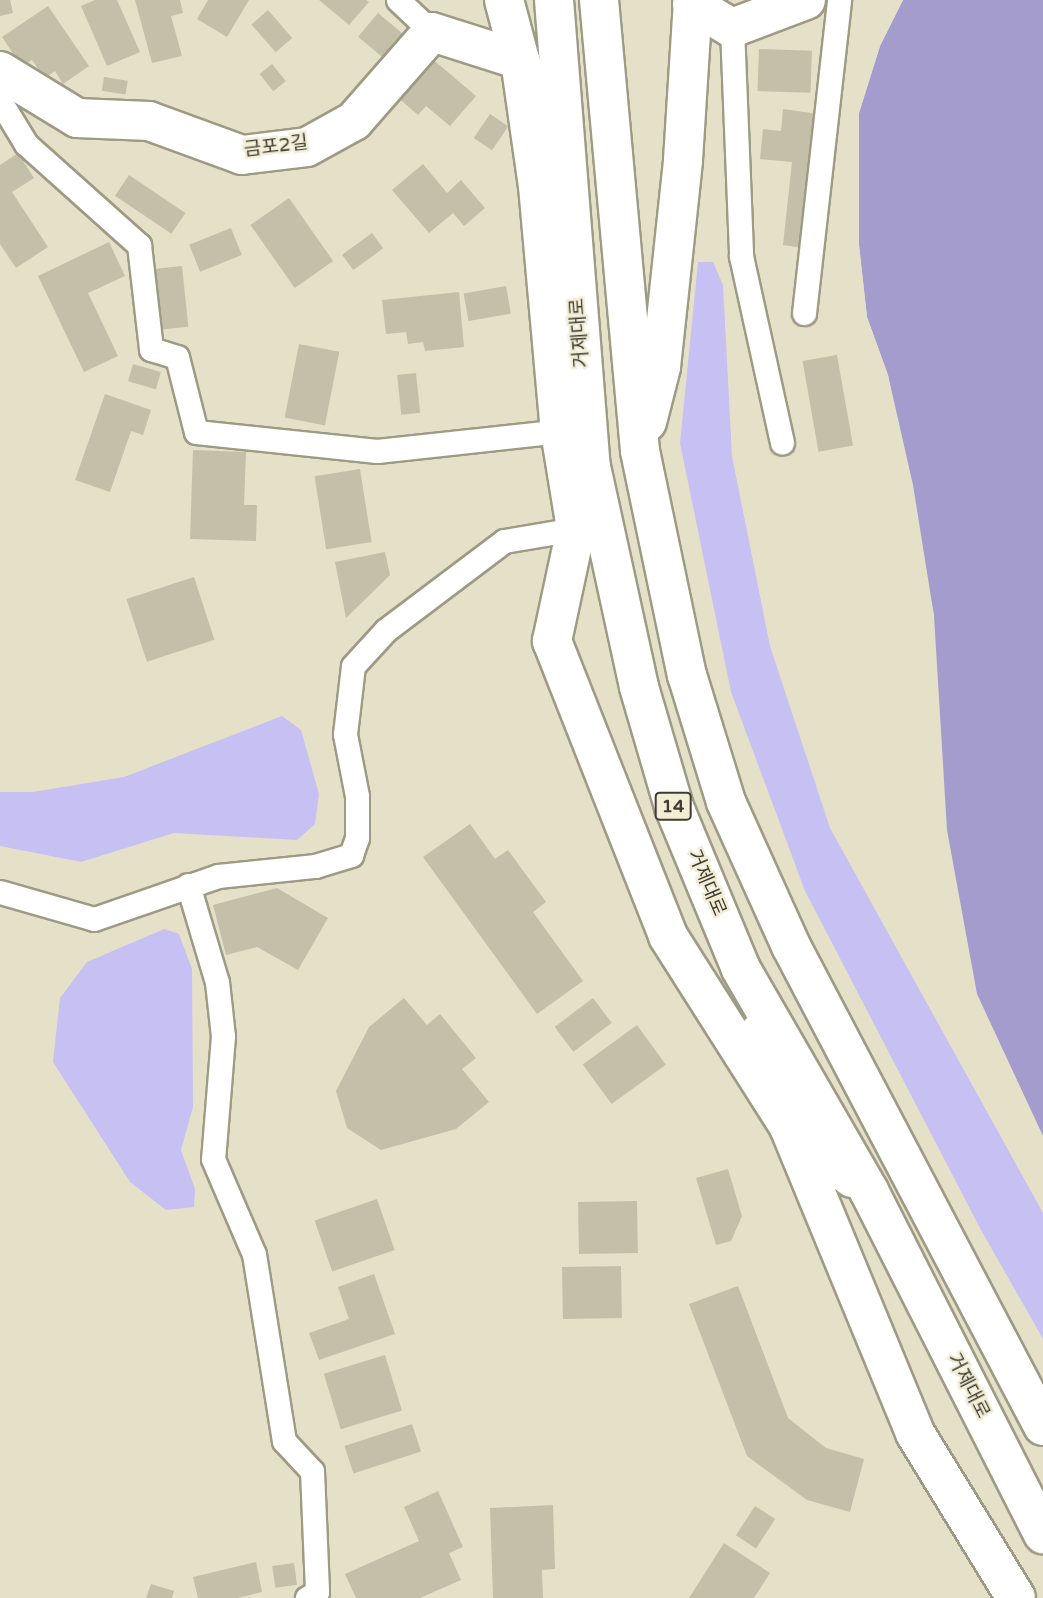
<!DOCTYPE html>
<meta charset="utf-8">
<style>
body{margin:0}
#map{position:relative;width:1043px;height:1598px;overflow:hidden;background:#e5e1c9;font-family:"Varela Round","Noto Sans KR",sans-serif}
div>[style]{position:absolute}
.green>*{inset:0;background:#c7c0f2}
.water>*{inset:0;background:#a39ccd}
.pier>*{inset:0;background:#e5e1c9}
.building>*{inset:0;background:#c3bfa8;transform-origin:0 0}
.roads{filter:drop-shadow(2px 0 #9e9a84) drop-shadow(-2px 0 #9e9a84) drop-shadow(0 2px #9e9a84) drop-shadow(0 -2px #9e9a84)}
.lane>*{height:23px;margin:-11.5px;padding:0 11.5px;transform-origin:11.5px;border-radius:11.5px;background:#fff}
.street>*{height:38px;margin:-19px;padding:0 19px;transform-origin:19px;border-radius:19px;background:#fff}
.highway>*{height:38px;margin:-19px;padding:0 19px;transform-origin:19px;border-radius:19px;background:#fff}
span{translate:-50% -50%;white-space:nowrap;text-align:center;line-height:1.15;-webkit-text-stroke:5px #f2eed6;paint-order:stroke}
.shield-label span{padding:2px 5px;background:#f2eed6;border:2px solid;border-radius:5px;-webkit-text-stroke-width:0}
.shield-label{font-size:18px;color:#3e3c33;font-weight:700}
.street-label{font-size:19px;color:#3e3c33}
</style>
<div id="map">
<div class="green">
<i style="clip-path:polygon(698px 262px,713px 262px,723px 285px,732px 456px,770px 646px,830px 828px,1043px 1213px,1043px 1339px,981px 1230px,805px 891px,731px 692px,680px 443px)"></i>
<i style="clip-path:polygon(282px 716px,301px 730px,319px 794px,315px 824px,297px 840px,174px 833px,81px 862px,0 846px,0 792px,33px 792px,124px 777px)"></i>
<i style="clip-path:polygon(164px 929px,179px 934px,192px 969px,193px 1107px,181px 1150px,195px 1189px,194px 1207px,166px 1210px,130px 1182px,53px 1062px,60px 998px,87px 962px)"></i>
</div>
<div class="water">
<i style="clip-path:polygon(903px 0,1043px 0,1043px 1136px,977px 994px,947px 830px,934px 616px,888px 375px,867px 317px,859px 245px,859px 113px,880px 46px)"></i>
</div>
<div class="pier">
<i style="clip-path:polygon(898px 0,903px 0,880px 46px,859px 113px,859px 245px,867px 317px,888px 375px,913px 485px,934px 616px,931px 616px,885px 376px,864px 318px,855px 245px,856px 112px,877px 45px)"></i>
</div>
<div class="building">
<i style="clip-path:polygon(0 0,10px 0,13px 13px,0 16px)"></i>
<i style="clip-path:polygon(95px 0,117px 0,140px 52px,107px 66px,81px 6px)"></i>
<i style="clip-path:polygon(135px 0,180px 0,183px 13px,171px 16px,182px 56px,152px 63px)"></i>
<i style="clip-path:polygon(208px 0,249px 0,227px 37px,197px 19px)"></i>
<i style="clip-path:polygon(319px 0,366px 0,369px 2px,349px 25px)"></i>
<i style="clip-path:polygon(48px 6px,89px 66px,63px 84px,55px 71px,45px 78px,32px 60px,22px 67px,2px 37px)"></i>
<i style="left:268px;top:10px;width:37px;height:22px;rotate:49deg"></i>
<i style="left:378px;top:13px;width:34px;height:31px;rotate:40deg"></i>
<i style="left:759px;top:49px;width:53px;height:42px;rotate:2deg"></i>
<i style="clip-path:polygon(430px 57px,476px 96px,450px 126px,426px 106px,418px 115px,396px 96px)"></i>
<i style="left:272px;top:64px;width:22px;height:16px;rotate:51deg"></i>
<i style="left:104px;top:77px;width:24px;height:14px;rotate:9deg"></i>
<i style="clip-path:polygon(783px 109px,818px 114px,803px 248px,783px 245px,792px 162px,760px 159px,763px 129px,781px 131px)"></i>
<i style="left:490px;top:114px;width:22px;height:29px;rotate:34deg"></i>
<i style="clip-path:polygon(18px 153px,34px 178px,12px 192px,48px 247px,16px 268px,0 244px,0 165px)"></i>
<i style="clip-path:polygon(423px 164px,447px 193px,461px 180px,485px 208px,464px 226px,453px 213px,429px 233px,392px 190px)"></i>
<i style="left:129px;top:175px;width:68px;height:25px;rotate:34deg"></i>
<i style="left:289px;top:198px;width:77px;height:47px;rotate:55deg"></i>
<i style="left:231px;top:228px;width:29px;height:45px;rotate:68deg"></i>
<i style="left:372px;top:233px;width:19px;height:37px;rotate:54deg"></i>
<i style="clip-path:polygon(109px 242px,125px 276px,88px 293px,118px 356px,84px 372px,38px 276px)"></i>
<i style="left:182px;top:266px;width:61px;height:31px;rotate:84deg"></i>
<i style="left:506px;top:286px;width:28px;height:43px;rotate:80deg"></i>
<i style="clip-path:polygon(459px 292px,464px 347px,425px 351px,423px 342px,408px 344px,406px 332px,386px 334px,382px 300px)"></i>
<i style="left:299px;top:344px;width:41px;height:75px;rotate:11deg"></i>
<i style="left:837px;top:355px;width:92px;height:35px;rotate:80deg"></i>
<i style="left:133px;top:364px;width:29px;height:18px;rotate:16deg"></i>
<i style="left:416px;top:373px;width:40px;height:19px;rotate:84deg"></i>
<i style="clip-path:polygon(105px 394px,151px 410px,143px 435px,131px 431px,110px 492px,75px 480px)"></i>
<i style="clip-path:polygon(193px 450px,246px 452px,244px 505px,257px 505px,256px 541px,190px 539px)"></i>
<i style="left:360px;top:469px;width:74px;height:46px;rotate:81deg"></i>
<i style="clip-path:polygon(385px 552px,390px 575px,346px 618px,335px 562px)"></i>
<i style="left:194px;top:577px;width:66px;height:71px;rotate:72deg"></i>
<i style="clip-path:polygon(470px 824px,495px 859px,508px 850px,546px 902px,533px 912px,583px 981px,537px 1014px,423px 857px)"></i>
<i style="clip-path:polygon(277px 888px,328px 918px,298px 970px,257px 947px,226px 955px,213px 905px)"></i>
<i style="clip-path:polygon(404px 998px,427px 1025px,440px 1014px,476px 1058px,462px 1069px,489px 1102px,456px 1129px,381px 1150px,347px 1128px,336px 1091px,369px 1027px)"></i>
<i style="left:593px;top:998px;width:31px;height:48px;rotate:53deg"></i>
<i style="left:637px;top:1025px;width:49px;height:67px;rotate:54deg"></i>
<i style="clip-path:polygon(728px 1169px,742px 1216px,731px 1241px,716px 1245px,696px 1178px)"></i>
<i style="left:377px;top:1199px;width:54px;height:66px;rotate:71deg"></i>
<i style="left:637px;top:1201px;width:52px;height:59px;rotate:89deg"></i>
<i style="left:621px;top:1266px;width:52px;height:59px;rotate:89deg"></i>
<i style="clip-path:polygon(374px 1274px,395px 1334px,319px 1360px,309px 1333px,349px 1319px,338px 1287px)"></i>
<i style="clip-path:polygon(738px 1286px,788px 1418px,826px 1448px,864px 1459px,850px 1512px,807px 1500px,747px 1456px,689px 1304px)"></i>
<i style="left:385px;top:1355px;width:58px;height:64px;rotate:73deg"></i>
<i style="left:412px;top:1424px;width:29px;height:71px;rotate:72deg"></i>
<i style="clip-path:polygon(438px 1491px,463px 1547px,449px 1553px,461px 1580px,420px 1598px,356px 1598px,345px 1574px,419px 1541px,404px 1507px)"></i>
<i style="clip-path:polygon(553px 1505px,555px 1569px,542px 1570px,543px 1598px,493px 1598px,490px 1508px)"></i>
<i style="left:755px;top:1506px;width:24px;height:35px;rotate:33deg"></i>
<i style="clip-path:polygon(724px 1543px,770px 1573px,754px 1598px,689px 1598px)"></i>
<i style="clip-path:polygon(256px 1562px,262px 1592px,238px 1598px,198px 1598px,193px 1577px)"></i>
<i style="left:294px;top:1563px;width:22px;height:22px;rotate:82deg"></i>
<i style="clip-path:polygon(151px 1584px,174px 1591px,172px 1598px,146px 1598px)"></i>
</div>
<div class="roads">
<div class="lane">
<i style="left:398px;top:0;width:47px;rotate:43.3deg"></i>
<i style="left:732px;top:28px;width:228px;rotate:87.7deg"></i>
<i style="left:741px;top:256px;width:191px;rotate:77.6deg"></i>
<i style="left:0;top:101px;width:50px;rotate:58.8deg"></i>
<i style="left:26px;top:144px;width:152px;rotate:41.8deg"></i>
<i style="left:139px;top:245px;width:105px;rotate:83.4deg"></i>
<i style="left:151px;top:349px;width:27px;rotate:17deg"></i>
<i style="left:177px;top:357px;width:77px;rotate:75.8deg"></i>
<i style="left:196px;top:432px;width:182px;rotate:6deg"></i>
<i style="left:377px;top:451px;width:184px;rotate:-6.2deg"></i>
<i style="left:804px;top:313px;width:315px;rotate:-83.6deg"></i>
<i style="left:188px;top:885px;width:101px;rotate:73.4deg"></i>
<i style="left:217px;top:982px;width:54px;rotate:83.7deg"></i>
<i style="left:223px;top:1036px;width:123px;rotate:94.6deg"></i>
<i style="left:213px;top:1159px;width:103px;rotate:66.7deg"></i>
<i style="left:254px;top:1254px;width:189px;rotate:80.9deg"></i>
<i style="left:284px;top:1441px;width:41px;rotate:47deg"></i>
<i style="left:312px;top:1471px;width:121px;rotate:87.6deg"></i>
<i style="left:317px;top:1592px;width:12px;rotate:149deg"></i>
<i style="left:0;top:892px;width:98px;rotate:16deg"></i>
<i style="left:94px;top:919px;width:131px;rotate:-19.1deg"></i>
<i style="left:218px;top:876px;width:98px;rotate:-5.9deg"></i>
<i style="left:315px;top:866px;width:38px;rotate:-17deg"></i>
<i style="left:351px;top:855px;width:18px;rotate:-71deg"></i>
<i style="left:357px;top:838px;width:42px;rotate:-90deg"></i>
<i style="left:357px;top:796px;width:63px;rotate:-101deg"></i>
<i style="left:345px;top:734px;width:68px;rotate:-83.3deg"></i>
<i style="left:353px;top:666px;width:49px;rotate:-47.5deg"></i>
<i style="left:386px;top:630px;width:148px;rotate:-37deg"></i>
<i style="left:504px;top:541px;width:73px;rotate:-9.5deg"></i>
</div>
<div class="street">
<i style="left:504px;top:0;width:62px;rotate:75.1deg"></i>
<i style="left:520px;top:60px;width:127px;rotate:81.9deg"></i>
<i style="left:538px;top:186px;width:246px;rotate:84.9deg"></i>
<i style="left:560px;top:431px;width:99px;rotate:80.7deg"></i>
<i style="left:576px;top:529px;width:115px;rotate:102.1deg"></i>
<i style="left:552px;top:641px;width:317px;rotate:68.5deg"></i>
<i style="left:668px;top:936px;width:226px;rotate:57.6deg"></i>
<i style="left:789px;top:1127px;width:331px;rotate:67.6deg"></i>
<i style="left:915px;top:1433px;width:193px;rotate:58.5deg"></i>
<i style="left:692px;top:4px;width:47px;rotate:31deg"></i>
<i style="left:732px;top:28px;width:79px;rotate:-20.7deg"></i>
<i style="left:0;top:71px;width:90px;rotate:31.4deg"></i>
<i style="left:77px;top:118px;width:72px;rotate:2.4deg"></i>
<i style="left:149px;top:121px;width:99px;rotate:20.1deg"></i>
<i style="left:242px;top:155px;width:65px;rotate:-7deg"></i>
<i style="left:307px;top:147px;width:54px;rotate:-29deg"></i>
<i style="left:354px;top:121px;width:118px;rotate:-48.8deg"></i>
<i style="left:432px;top:32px;width:92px;rotate:17.7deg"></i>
</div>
<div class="highway">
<i style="left:554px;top:0;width:463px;rotate:85.5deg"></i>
<i style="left:590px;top:462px;width:230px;rotate:77.7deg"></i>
<i style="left:639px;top:687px;width:125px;rotate:73.7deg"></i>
<i style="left:674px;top:807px;width:175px;rotate:67.5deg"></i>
<i style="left:741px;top:969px;width:256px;rotate:60deg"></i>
<i style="left:869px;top:1191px;width:385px;rotate:63.1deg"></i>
<i style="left:599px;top:0;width:453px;rotate:84.8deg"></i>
<i style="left:640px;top:451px;width:229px;rotate:78.2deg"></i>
<i style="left:687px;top:675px;width:133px;rotate:72.9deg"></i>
<i style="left:726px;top:802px;width:158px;rotate:65.7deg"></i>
<i style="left:791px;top:946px;width:542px;rotate:62.3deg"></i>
<i style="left:520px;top:60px;width:96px;rotate:69.9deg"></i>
<i style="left:647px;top:422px;width:57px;rotate:-75.7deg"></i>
<i style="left:661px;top:367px;width:208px;rotate:-83.9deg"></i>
<i style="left:683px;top:160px;width:160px;rotate:-86.4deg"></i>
<i style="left:760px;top:1032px;width:99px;rotate:73deg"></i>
<i style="left:789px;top:1127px;width:81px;rotate:39deg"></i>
</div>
</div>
<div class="shield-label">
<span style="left:673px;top:806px">14</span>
</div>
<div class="street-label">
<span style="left:276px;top:147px;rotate:-7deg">금포2길</span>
<span style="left:580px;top:333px;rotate:-94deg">거제대로</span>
<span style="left:706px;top:883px;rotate:67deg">거제대로</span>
<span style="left:968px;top:1386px;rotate:63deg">거제대로</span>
</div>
</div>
